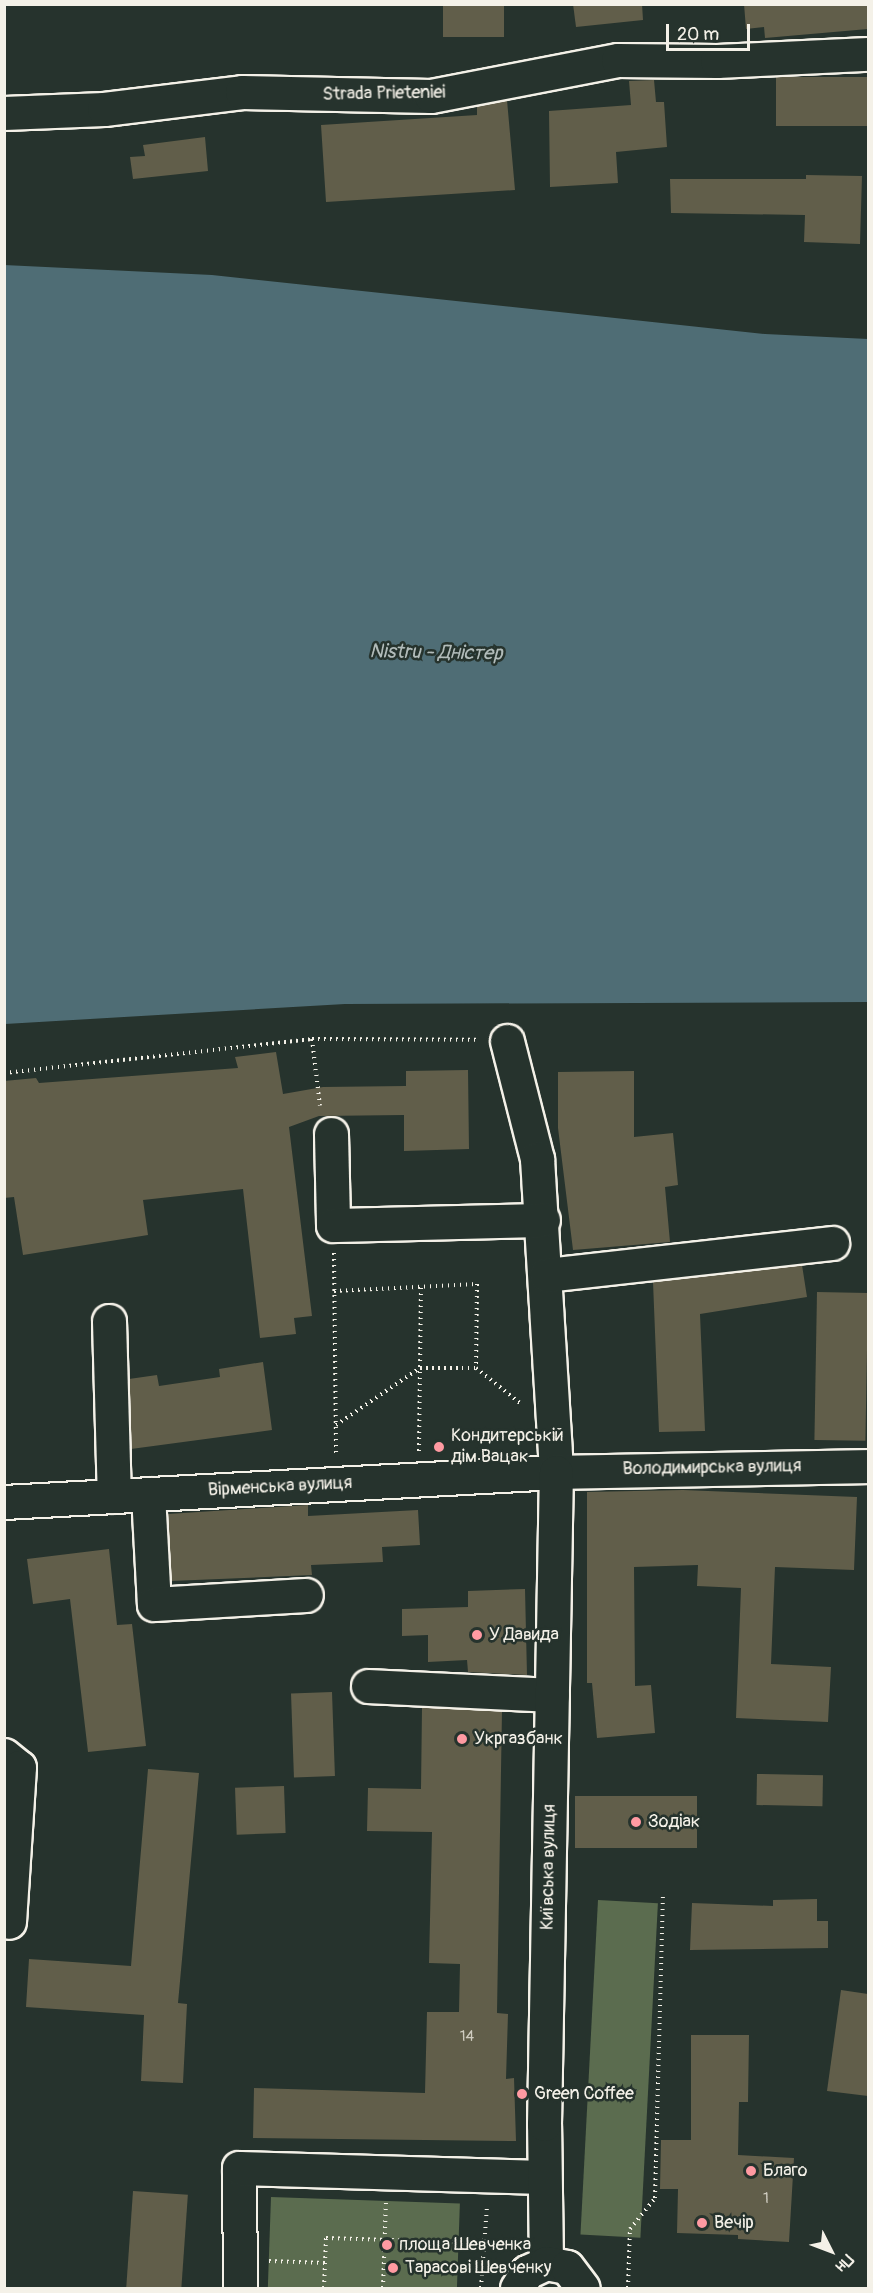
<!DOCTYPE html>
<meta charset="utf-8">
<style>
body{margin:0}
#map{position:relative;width:873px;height:2293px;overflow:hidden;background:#26332d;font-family:Pangolin,sans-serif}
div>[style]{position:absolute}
.green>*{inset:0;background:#5b6c4f;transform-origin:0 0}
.water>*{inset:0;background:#4f6d75}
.building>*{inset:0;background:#615e4a;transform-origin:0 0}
.path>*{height:4px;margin-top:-2px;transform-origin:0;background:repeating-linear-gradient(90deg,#f4f1e8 0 1.5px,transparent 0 6px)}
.roads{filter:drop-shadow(2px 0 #f4f1e8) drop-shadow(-2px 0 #f4f1e8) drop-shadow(0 2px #f4f1e8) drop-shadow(0 -2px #f4f1e8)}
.minor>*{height:33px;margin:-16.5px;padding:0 16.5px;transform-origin:16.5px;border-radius:16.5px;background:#26332d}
.major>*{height:33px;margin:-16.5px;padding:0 16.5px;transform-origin:16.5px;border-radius:16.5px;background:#26332d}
.dots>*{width:16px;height:16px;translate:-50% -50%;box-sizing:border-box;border:3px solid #26332d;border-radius:50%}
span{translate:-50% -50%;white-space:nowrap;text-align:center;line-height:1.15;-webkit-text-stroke:5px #26332d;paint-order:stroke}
.number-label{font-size:15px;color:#cfccc0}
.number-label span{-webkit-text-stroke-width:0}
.street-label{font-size:18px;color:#f4f1e8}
.poi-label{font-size:18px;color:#f4f1e8}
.left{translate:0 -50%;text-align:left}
.water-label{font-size:20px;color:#b2bcba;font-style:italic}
.frame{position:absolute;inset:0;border:6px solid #f4f1e8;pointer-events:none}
.north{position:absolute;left:801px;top:2221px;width:60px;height:60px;-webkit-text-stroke:4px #26332d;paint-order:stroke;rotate:132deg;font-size:16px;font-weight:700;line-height:24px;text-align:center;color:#f4f1e8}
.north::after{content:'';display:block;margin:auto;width:21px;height:27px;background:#f4f1e8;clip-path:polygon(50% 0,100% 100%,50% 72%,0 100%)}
.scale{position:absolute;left:666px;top:24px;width:84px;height:27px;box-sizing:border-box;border:3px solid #f4f1e8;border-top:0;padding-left:8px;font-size:18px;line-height:21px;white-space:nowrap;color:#f4f1e8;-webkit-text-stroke:4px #26332d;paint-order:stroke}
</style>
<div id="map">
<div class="green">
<i style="left:598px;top:1900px;width:60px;height:335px;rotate:3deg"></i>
<i style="left:271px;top:2197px;width:189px;height:91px;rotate:2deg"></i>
</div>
<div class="water">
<i style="clip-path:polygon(4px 265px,212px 275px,765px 334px,868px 339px,868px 1002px,345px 1004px,5px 1024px)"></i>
</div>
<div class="building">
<i style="left:443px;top:4px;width:61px;height:33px"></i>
<i style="clip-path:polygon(573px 4px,642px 4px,643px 20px,576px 27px)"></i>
<i style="clip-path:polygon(744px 4px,868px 4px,868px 29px,765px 38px,764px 27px,746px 29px)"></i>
<i style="left:868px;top:77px;width:49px;height:92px;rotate:90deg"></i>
<i style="clip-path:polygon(654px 80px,656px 102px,664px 102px,667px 147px,616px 152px,618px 183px,550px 187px,549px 111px,631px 105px,629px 81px)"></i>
<i style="clip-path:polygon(507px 100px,515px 190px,326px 202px,321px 125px,477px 115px,477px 106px)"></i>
<i style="clip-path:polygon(205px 137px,208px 171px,133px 179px,130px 157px,145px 156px,143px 145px)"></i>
<i style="clip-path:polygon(806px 175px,862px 176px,860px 244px,804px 242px,805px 215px,671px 213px,670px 179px,806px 179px)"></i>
<i style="clip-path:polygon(276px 1052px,283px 1094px,323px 1087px,406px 1086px,406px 1071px,468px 1070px,469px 1149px,404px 1151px,404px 1115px,319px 1116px,289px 1127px,312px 1316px,294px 1318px,296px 1334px,260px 1338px,243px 1189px,143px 1200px,148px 1235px,23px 1255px,14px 1197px,4px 1198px,4px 1081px,36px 1078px,39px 1083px,238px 1068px,235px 1057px)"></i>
<i style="clip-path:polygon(634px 1071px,634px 1137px,673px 1133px,678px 1185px,665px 1187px,670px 1242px,573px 1250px,558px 1128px,558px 1072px)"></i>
<i style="clip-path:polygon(802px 1265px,807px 1297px,700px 1314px,705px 1431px,659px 1432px,653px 1282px)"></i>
<i style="left:817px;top:1292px;width:51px;height:148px;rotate:1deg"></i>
<i style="clip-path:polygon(263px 1362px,272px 1430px,131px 1449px,129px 1379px,157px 1375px,159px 1386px,220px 1377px,219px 1369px)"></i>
<i style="clip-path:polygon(683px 1490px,857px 1497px,854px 1570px,775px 1567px,771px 1664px,831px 1667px,828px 1722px,736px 1718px,741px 1588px,697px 1586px,698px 1565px,634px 1567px,635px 1686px,651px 1685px,655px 1733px,597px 1738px,592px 1683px,587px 1683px,587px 1492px)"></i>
<i style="clip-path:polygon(308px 1505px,308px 1516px,418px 1510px,420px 1545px,382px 1547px,383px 1562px,311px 1565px,312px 1575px,171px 1581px,168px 1514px)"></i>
<i style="clip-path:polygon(109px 1549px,117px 1625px,132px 1624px,146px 1746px,88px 1752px,70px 1599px,33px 1604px,27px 1559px)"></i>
<i style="clip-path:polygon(525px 1589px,527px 1675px,468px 1672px,467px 1660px,428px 1662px,428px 1635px,402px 1636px,402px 1609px,468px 1607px,468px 1591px)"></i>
<i style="left:332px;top:1692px;width:84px;height:41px;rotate:88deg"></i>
<i style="clip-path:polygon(422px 1707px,502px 1711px,497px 2013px,508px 2014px,506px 2079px,514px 2078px,516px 2141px,253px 2138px,254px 2088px,425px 2093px,427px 2012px,459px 2012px,460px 1964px,429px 1963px,432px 1832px,367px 1831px,368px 1788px,421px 1789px)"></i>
<i style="clip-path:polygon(148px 1769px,199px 1773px,178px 2003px,187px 2004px,183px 2083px,141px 2081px,144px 2015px,26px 2007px,29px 1959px,131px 1966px)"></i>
<i style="left:757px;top:1774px;width:66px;height:31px;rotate:1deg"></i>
<i style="left:284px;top:1786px;width:47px;height:49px;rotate:88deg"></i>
<i style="left:575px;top:1796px;width:122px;height:52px"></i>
<i style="clip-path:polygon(817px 1899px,817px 1921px,828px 1921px,828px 1948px,690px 1950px,692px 1903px,773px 1906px,773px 1900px)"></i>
<i style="clip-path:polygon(841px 1990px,868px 1994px,868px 2096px,827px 2091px)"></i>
<i style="clip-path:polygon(691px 2035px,749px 2035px,748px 2102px,739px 2102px,738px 2155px,794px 2158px,789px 2242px,738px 2239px,738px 2235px,677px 2233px,678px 2189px,660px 2189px,661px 2140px,691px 2140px)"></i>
<i style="left:133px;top:2191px;width:55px;height:98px;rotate:4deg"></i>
</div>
<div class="path">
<i style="left:312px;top:1039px;width:67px;rotate:83.2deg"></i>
<i style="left:4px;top:1073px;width:310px;rotate:-6.3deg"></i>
<i style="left:312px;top:1039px;width:167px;rotate:0.3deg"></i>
<i style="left:334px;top:1253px;width:200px;rotate:89.4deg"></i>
<i style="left:334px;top:1291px;width:143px;rotate:-2.8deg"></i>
<i style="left:477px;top:1284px;width:84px;rotate:90.7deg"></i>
<i style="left:476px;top:1368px;width:56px;rotate:38.5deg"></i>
<i style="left:336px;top:1425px;width:102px;rotate:-34.2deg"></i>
<i style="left:420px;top:1368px;width:56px"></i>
<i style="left:419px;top:1451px;width:164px;rotate:-89.3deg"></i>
<i style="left:269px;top:2261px;width:56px;rotate:2deg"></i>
<i style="left:324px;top:2288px;width:50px;rotate:-87.7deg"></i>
<i style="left:326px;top:2238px;width:158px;rotate:1.8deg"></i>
<i style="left:383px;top:2288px;width:87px;rotate:-88deg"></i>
<i style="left:481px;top:2288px;width:82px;rotate:-85.8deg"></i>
<i style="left:628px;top:2288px;width:59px;rotate:-88.1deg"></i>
<i style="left:630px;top:2229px;width:40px;rotate:-51deg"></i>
<i style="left:655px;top:2198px;width:304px;rotate:-88.5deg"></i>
</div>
<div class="roads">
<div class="minor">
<i style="left:4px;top:113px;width:100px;rotate:-2.3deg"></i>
<i style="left:104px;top:109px;width:139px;rotate:-7deg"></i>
<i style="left:242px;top:92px;width:189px;rotate:1.2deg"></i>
<i style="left:431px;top:96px;width:190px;rotate:-10.9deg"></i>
<i style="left:618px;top:60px;width:99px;rotate:0.6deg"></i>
<i style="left:717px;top:61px;width:151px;rotate:-2.7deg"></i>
<i style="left:507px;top:1041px;width:122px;rotate:75.7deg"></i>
<i style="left:537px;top:1159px;width:314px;rotate:86.5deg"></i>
<i style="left:331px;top:1134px;width:91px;rotate:88.7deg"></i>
<i style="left:333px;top:1225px;width:210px;rotate:-1.4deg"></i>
<i style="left:546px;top:1275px;width:288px;rotate:-6.4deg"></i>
<i style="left:109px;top:1321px;width:175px;rotate:88.4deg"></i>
<i style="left:148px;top:1494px;width:110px;rotate:86.9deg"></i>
<i style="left:154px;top:1604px;width:152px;rotate:-3.4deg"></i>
<i style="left:368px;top:1686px;width:184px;rotate:2.8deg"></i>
<i style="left:4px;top:1755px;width:19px;rotate:39deg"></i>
<i style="left:19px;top:1767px;width:155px;rotate:93.7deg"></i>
<i style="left:240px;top:2288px;width:120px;rotate:-90.5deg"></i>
<i style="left:239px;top:2168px;width:304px;rotate:1.7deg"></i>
</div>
<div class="major">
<i style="left:4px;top:1502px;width:553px;rotate:-3.11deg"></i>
<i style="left:556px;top:1472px;width:312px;rotate:-1.1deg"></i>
<i style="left:546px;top:2263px;width:139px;rotate:-90.8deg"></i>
<i style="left:544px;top:2124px;width:652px;rotate:-88.95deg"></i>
<i style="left:517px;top:2288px;width:19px;rotate:-58deg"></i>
<i style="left:527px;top:2272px;width:21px;rotate:-25deg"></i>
<i style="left:546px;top:2263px;width:21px;rotate:11deg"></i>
<i style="left:567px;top:2267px;width:26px;rotate:53deg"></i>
</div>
</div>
<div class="dots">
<i style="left:439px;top:1447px;background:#ff9aa2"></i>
<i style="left:477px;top:1635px;background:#ff9aa2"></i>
<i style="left:462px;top:1739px;background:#ff9aa2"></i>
<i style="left:636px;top:1822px;background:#ff9aa2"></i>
<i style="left:522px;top:2094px;background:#ff9aa2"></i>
<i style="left:751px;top:2171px;background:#ff9aa2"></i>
<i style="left:702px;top:2223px;background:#ff9aa2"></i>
<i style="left:387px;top:2245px;background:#ff9aa2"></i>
<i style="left:393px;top:2268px;background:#ff9aa2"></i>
</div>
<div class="number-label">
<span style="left:467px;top:2037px">14</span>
<span style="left:766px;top:2199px">1</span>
</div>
<div class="street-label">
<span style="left:384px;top:94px;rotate:-1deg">Strada Prieteniei</span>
<span style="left:712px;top:1468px;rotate:-1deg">Володимирська вулиця</span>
<span style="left:280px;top:1487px;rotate:-3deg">Вірменська вулиця</span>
<span style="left:549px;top:1867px;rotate:-89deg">Київська вулиця</span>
</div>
<div class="poi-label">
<span class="left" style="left:451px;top:1447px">Кондитерській<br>дім Вацак</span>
<span class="left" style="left:489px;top:1635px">У Давида</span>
<span class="left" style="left:474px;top:1739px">Укргазбанк</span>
<span class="left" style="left:648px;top:1822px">Зодіак</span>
<span class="left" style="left:534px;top:2094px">Green Coffee</span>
<span class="left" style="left:763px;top:2171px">Благо</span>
<span class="left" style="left:714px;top:2223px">Вечір</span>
<span class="left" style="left:399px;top:2245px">площа Шевченка</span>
<span class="left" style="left:405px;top:2268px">Тарасові Шевченку</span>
</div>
<div class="water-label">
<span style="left:436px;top:652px;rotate:1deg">Nistru - Дністер</span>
</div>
<div class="frame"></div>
<div class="north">Пн</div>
<div class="scale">20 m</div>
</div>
